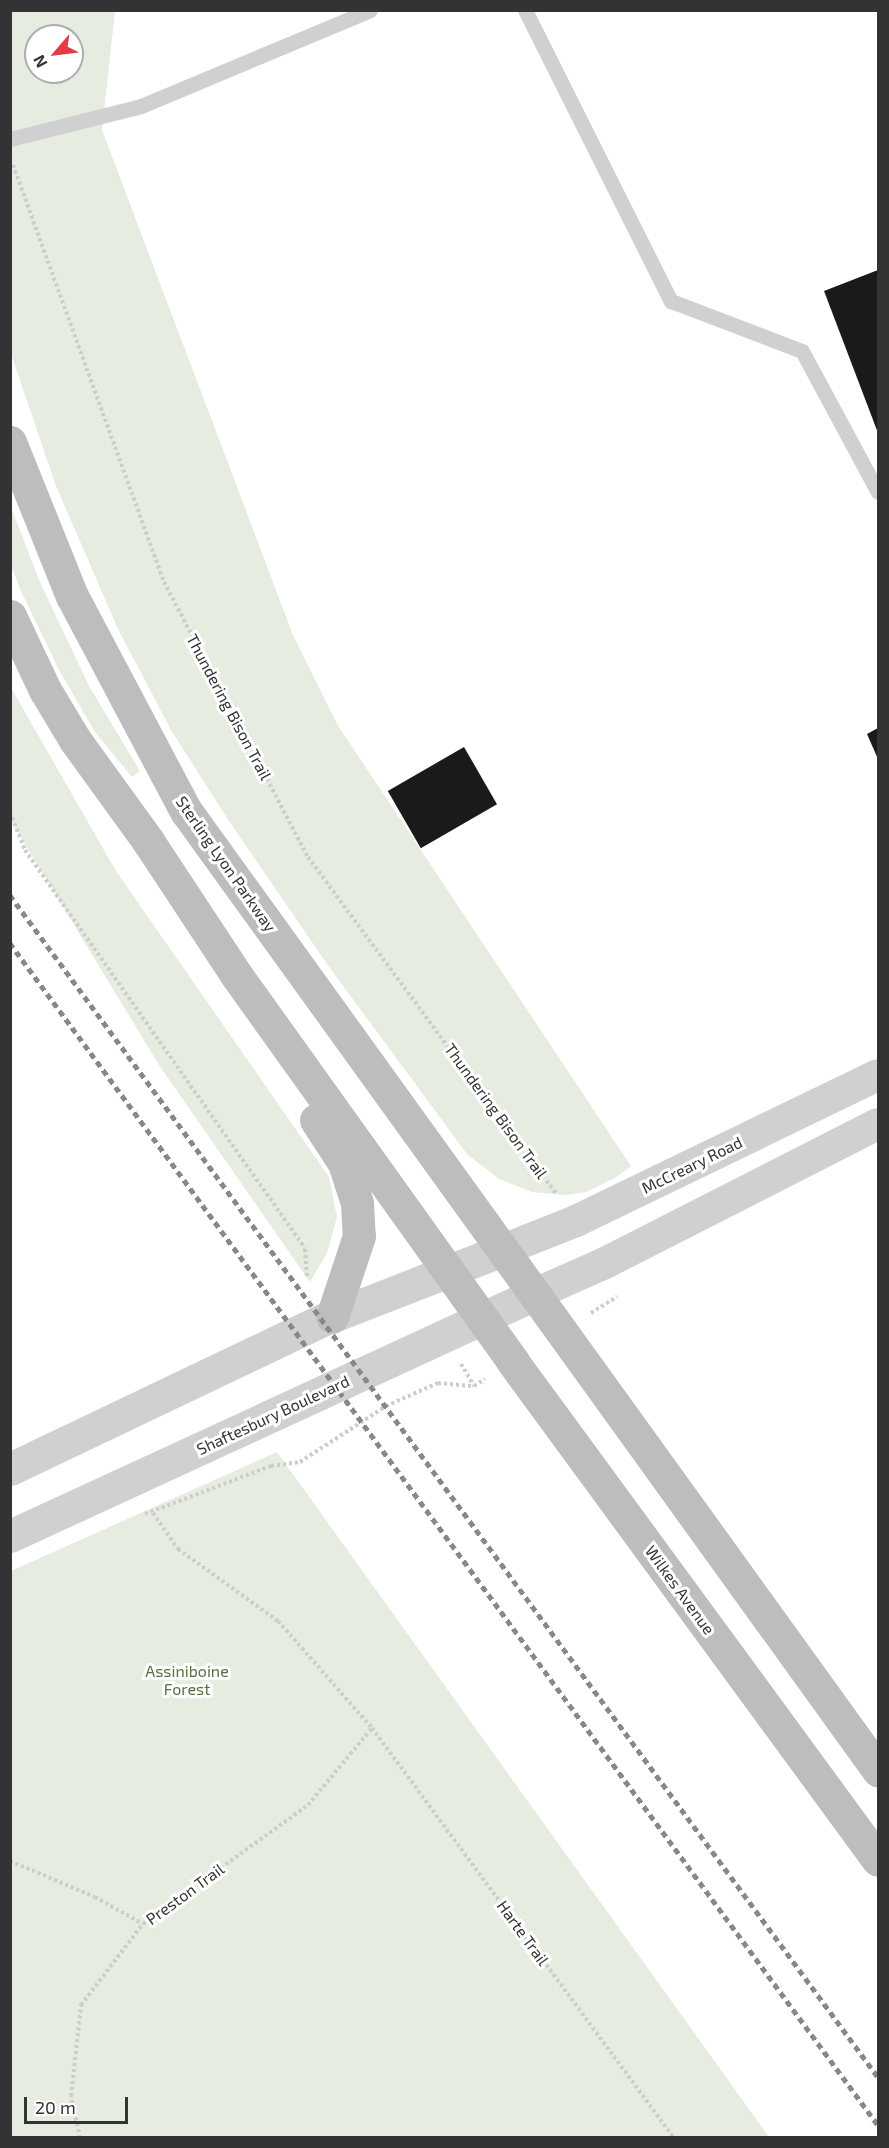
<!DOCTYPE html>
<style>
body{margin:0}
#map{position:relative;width:889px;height:2148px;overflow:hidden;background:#fff;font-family:"Exo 2",sans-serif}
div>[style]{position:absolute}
.green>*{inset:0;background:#e6ecdf}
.building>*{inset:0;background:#1a1a1a;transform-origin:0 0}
.path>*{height:4px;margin-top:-2px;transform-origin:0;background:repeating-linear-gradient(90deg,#cdcdcd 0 3px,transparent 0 6px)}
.service>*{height:15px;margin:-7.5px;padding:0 7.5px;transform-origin:7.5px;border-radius:7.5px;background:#d0d0d0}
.minor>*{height:32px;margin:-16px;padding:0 16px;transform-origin:16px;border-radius:16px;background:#d0d0d0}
.tertiary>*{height:33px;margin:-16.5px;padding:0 16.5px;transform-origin:16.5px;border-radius:16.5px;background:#d0d0d0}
.secondary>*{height:33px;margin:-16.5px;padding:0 16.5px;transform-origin:16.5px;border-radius:16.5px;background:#bdbdbd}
.rail>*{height:4.5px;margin-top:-2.25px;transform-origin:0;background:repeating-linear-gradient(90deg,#888 0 6px,transparent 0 10.5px)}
span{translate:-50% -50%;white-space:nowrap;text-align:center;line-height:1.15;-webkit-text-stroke:6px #fff;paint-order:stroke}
.street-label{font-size:16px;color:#333}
.park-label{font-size:16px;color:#56703f}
.frame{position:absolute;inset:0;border:12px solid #333;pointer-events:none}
.north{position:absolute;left:24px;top:24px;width:60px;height:60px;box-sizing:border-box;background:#fff;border:2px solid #adadad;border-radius:50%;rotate:242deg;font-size:16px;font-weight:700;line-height:24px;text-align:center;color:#333}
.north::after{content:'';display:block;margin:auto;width:21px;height:27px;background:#e63946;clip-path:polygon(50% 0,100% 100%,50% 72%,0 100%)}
.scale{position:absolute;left:24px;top:2097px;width:104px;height:27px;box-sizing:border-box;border:3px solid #333;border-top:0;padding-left:8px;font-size:18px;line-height:21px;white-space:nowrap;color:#333;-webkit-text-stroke:4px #fff;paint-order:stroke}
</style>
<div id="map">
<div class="green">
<i style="clip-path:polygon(evenodd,10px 11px,115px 11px,102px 130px,293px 635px,337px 724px,631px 1166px,615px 1178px,586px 1192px,565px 1195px,532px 1192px,499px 1179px,467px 1154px,327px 964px,229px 821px,171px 730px,118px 629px,56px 486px,11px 354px,10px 11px,36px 36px,72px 36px,72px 72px,36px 72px,36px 36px)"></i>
<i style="clip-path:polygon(11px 507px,39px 580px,89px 686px,140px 771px,132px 777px,95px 732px,59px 670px,20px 589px,11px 565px)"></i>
<i style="clip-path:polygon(10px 686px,116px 871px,329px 1177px,337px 1217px,327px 1253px,310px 1282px,159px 1065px,11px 821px)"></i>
<i style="clip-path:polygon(277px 1452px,769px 2137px,11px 2137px,11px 1571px)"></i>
</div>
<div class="building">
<i style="clip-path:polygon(878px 270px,878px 433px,824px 291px)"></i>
<i style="clip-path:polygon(878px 728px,878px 759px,867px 734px)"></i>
<i style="left:464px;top:747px;width:66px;height:88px;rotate:60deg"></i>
</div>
<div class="path">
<i style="left:13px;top:165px;width:443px;rotate:70.1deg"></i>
<i style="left:164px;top:582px;width:310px;rotate:62.4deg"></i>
<i style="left:308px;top:857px;width:418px;rotate:53.6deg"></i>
<i style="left:10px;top:812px;width:41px;rotate:68.5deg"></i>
<i style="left:25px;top:850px;width:487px;rotate:54.9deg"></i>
<i style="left:305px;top:1249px;width:29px;rotate:86deg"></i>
<i style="left:591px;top:1313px;width:31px;rotate:-32deg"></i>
<i style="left:461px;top:1364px;width:26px;rotate:59deg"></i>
<i style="left:153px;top:1513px;width:44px;rotate:55.2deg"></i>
<i style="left:178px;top:1549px;width:123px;rotate:35.8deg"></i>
<i style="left:278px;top:1621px;width:142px;rotate:48.7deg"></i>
<i style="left:372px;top:1728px;width:509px;rotate:53.63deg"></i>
<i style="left:145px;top:1514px;width:135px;rotate:-20.9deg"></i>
<i style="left:271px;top:1466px;width:29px;rotate:-8deg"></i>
<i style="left:300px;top:1462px;width:103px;rotate:-33.1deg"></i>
<i style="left:386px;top:1406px;width:57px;rotate:-23.9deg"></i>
<i style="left:438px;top:1383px;width:36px;rotate:5deg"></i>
<i style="left:474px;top:1386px;width:13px;rotate:-32deg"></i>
<i style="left:10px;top:1861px;width:92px;rotate:23deg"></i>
<i style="left:95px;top:1897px;width:55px;rotate:29.4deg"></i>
<i style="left:80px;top:2138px;width:43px;rotate:-102.1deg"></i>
<i style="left:71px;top:2096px;width:92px;rotate:-83.7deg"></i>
<i style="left:81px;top:2005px;width:102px;rotate:-52.6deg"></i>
<i style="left:143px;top:1924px;width:203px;rotate:-35.8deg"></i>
<i style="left:308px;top:1805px;width:100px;rotate:-50.3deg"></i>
</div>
<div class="service">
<i style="left:525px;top:10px;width:326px;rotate:63.4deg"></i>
<i style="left:671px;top:301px;width:140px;rotate:20.9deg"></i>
<i style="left:802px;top:351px;width:160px;rotate:61.7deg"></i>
<i style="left:10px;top:139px;width:135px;rotate:-14.1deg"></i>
<i style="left:141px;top:106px;width:248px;rotate:-22.7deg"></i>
</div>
<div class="minor">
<i style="left:503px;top:1250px;width:79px;rotate:-21.7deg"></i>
<i style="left:576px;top:1221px;width:335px;rotate:-25.8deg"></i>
<i style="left:535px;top:1294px;width:77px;rotate:-23.9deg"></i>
<i style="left:605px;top:1263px;width:306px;rotate:-27deg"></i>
</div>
<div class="tertiary">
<i style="left:10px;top:1469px;width:347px;rotate:-25.5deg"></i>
<i style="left:323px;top:1320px;width:193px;rotate:-21.3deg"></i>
<i style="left:10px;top:1536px;width:578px;rotate:-24.75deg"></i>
</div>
<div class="secondary">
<i style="left:10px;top:442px;width:166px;rotate:68.1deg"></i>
<i style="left:72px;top:596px;width:243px;rotate:62.1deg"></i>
<i style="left:186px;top:811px;width:1183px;rotate:54.19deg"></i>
<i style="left:10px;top:616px;width:82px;rotate:64.7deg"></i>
<i style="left:45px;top:690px;width:58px;rotate:59deg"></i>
<i style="left:75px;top:740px;width:125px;rotate:54.1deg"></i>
<i style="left:148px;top:841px;width:162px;rotate:56.6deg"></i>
<i style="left:237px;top:976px;width:475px;rotate:54.4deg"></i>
<i style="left:513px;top:1362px;width:617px;rotate:53.76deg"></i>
<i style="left:316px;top:1120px;width:51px;rotate:56.9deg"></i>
<i style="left:344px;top:1163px;width:42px;rotate:72deg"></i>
<i style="left:357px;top:1203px;width:33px;rotate:87deg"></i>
<i style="left:359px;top:1236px;width:85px;rotate:108.4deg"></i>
</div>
<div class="rail">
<i style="left:10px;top:895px;width:1466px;rotate:53.71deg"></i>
<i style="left:10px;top:943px;width:1466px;rotate:53.71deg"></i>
</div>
<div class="street-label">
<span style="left:229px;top:707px;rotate:62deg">Thundering Bison Trail</span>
<span style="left:226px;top:864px;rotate:55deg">Sterling Lyon Parkway</span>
<span style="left:496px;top:1111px;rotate:54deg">Thundering Bison Trail</span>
<span style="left:692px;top:1165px;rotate:-26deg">McCreary Road</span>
<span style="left:273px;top:1415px;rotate:-25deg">Shaftesbury Boulevard</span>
<span style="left:680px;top:1590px;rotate:54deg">Wilkes Avenue</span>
<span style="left:185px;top:1894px;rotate:-36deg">Preston Trail</span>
<span style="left:523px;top:1933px;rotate:54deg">Harte Trail</span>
</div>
<div class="park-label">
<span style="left:187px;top:1680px">Assiniboine<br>Forest</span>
</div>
<div class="frame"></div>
<div class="north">N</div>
<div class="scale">20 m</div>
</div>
